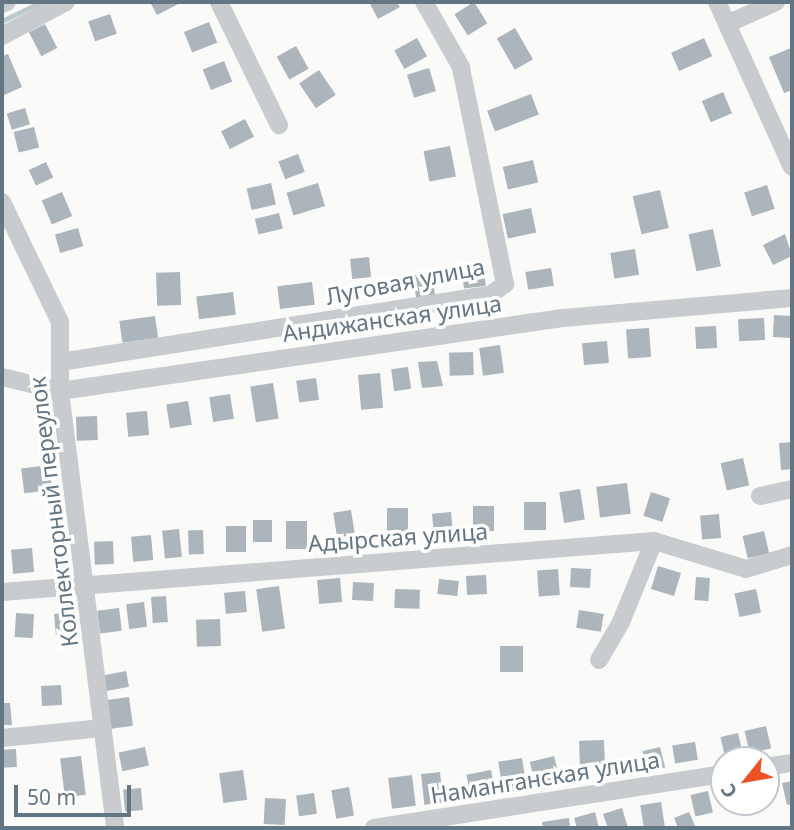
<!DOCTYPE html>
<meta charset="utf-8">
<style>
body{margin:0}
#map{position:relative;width:794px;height:830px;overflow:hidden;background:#fafaf8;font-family:"Noto Sans",sans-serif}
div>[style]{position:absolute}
.stream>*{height:4.5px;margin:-2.25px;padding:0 2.25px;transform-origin:2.25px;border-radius:2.25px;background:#bdcacd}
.building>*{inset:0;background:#abb5bb;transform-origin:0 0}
.minor>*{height:18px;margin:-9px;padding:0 9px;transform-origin:9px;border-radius:9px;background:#c8cccf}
span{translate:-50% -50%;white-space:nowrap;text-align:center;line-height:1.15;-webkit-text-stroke:7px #fff;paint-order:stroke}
.street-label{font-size:23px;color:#637684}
.frame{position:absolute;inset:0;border:4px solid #637684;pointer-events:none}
.north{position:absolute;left:710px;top:746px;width:70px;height:70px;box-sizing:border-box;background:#fff;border:2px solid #c1c8ce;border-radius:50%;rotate:239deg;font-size:19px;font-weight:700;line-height:28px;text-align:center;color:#637684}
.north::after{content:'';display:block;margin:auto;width:24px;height:32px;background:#ec5225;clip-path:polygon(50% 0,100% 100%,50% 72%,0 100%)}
.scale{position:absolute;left:14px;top:785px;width:117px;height:32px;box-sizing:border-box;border:4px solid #637684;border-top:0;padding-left:9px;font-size:21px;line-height:24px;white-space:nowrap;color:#637684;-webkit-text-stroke:5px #fff;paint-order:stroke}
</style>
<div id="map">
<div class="stream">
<i style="left:2px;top:21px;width:43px;rotate:-26deg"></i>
</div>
<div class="building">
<i style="clip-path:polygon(150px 2px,182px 2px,157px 15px)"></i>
<i style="clip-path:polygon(369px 2px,397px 2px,400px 7px,378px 19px)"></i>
<i style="left:474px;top:2px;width:25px;height:23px;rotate:58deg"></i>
<i style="left:110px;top:14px;width:21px;height:23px;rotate:71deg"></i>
<i style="left:209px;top:22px;width:22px;height:27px;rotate:68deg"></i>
<i style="left:45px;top:24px;width:27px;height:18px;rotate:63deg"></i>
<i style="left:515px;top:28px;width:36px;height:21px;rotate:60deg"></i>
<i style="left:417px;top:38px;width:21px;height:26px;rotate:61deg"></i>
<i style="left:704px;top:38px;width:20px;height:36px;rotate:66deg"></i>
<i style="left:296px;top:46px;width:26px;height:22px;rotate:61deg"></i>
<i style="clip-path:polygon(791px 48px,792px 90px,784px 93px,769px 57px)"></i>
<i style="clip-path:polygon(8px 54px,22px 87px,2px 96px,2px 56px)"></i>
<i style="left:224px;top:61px;width:22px;height:23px;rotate:68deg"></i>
<i style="left:429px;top:68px;width:24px;height:23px;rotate:73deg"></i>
<i style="left:319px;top:70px;width:30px;height:24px;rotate:56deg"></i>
<i style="left:723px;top:92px;width:23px;height:23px;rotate:67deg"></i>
<i style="left:531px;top:94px;width:22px;height:47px;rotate:69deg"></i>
<i style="left:25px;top:108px;width:17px;height:19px;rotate:73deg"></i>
<i style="left:245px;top:119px;width:20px;height:27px;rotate:63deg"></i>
<i style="left:34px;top:127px;width:21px;height:21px;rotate:76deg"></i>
<i style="left:450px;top:146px;width:31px;height:27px;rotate:79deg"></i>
<i style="left:298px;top:154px;width:19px;height:21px;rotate:69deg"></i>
<i style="left:533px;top:160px;width:23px;height:31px;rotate:77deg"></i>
<i style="left:46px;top:162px;width:17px;height:19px;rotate:65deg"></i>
<i style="left:271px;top:183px;width:22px;height:25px;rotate:77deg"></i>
<i style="left:318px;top:183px;width:24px;height:33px;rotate:73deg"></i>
<i style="left:767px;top:185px;width:25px;height:24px;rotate:72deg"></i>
<i style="left:660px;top:190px;width:39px;height:28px;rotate:77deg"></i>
<i style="left:62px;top:192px;width:26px;height:22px;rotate:67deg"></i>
<i style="left:531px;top:208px;width:25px;height:29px;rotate:78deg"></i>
<i style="left:279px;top:213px;width:16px;height:25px;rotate:76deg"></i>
<i style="left:78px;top:228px;width:19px;height:24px;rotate:74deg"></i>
<i style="left:713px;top:229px;width:38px;height:25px;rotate:78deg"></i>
<i style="clip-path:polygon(785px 234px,792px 256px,773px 265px,763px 245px)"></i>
<i style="left:635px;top:249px;width:26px;height:25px;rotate:81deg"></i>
<i style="left:369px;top:257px;width:20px;height:19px;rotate:84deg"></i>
<i style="left:483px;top:263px;width:23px;height:22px;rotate:83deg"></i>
<i style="left:551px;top:268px;width:18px;height:26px;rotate:81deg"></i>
<i style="left:180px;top:272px;width:33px;height:24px;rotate:88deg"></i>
<i style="left:431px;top:272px;width:23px;height:19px;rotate:80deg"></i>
<i style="left:312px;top:282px;width:23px;height:35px;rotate:83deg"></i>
<i style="left:233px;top:292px;width:23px;height:37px;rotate:83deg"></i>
<i style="left:774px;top:315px;width:18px;height:22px;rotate:3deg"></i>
<i style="left:155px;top:316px;width:22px;height:36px;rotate:82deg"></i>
<i style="left:764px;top:318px;width:22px;height:26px;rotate:87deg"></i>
<i style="left:716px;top:326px;width:22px;height:21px;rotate:87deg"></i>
<i style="left:649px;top:328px;width:29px;height:23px;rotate:86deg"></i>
<i style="left:607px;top:341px;width:22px;height:25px;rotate:85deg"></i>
<i style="left:500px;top:345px;width:28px;height:21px;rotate:82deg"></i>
<i style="left:473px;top:352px;width:23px;height:24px;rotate:88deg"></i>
<i style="clip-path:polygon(437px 361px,443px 386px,422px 388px,418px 362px)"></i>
<i style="left:408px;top:367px;width:22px;height:17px;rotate:82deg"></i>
<i style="left:380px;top:373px;width:35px;height:22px;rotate:85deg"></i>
<i style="left:316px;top:378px;width:22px;height:20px;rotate:82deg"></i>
<i style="left:273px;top:383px;width:36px;height:23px;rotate:81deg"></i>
<i style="left:230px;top:394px;width:25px;height:21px;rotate:81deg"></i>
<i style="left:188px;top:401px;width:24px;height:22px;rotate:81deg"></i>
<i style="left:147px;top:411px;width:24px;height:21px;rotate:85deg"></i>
<i style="left:97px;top:416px;width:24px;height:21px;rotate:88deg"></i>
<i style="clip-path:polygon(792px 442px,792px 469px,781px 470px,779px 443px)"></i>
<i style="left:743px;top:458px;width:28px;height:23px;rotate:77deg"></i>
<i style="left:49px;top:465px;width:25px;height:28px;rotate:83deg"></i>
<i style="left:627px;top:483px;width:31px;height:31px;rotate:83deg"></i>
<i style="left:580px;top:489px;width:31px;height:21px;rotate:81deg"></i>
<i style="left:651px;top:492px;width:20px;height:25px;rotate:18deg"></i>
<i style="left:524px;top:502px;width:22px;height:28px"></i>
<i style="left:473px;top:506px;width:21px;height:25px"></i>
<i style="left:387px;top:508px;width:21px;height:28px"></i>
<i style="left:351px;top:510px;width:25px;height:18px;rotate:81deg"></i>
<i style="left:451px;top:512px;width:23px;height:19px;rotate:85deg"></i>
<i style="left:719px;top:514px;width:24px;height:19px;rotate:85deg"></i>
<i style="left:253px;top:520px;width:19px;height:22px"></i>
<i style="left:286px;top:521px;width:21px;height:28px"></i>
<i style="left:226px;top:526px;width:20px;height:26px"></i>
<i style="left:179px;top:529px;width:28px;height:17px;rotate:84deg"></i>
<i style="left:203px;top:530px;width:24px;height:15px;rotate:88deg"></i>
<i style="left:764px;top:531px;width:23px;height:22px;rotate:77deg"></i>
<i style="left:151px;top:535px;width:25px;height:20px;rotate:85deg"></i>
<i style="left:113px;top:541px;width:23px;height:19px;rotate:88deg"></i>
<i style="left:32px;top:548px;width:24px;height:21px;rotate:85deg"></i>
<i style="left:658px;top:566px;width:24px;height:24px;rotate:17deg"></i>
<i style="left:571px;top:568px;width:20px;height:19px;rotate:3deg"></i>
<i style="left:558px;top:569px;width:26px;height:21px;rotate:86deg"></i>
<i style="left:486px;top:575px;width:19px;height:20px;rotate:87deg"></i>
<i style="left:696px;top:577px;width:14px;height:23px;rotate:4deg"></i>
<i style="left:340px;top:578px;width:24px;height:23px;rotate:85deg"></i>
<i style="left:439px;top:579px;width:20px;height:15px;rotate:6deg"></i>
<i style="left:353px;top:582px;width:21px;height:18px;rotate:3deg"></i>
<i style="left:279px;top:586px;width:43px;height:23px;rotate:82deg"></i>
<i style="left:395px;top:589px;width:25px;height:19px;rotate:2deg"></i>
<i style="left:756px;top:589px;width:24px;height:22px;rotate:78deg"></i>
<i style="left:245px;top:591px;width:21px;height:21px;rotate:85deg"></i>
<i style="left:166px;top:596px;width:26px;height:15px;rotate:86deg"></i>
<i style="left:144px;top:602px;width:25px;height:18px;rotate:83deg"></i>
<i style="left:119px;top:608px;width:23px;height:22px;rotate:83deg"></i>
<i style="left:579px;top:610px;width:25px;height:18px;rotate:9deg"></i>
<i style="left:76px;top:612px;width:21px;height:22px;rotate:85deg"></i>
<i style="left:16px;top:613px;width:18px;height:24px;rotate:3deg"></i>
<i style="left:220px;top:619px;width:27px;height:24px;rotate:88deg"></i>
<i style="left:500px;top:646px;width:23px;height:26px"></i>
<i style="left:126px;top:671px;width:16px;height:23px;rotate:79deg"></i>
<i style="left:61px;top:685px;width:20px;height:20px;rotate:87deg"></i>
<i style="left:129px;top:697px;width:29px;height:22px;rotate:82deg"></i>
<i style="clip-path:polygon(2px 703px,10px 703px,12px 725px,2px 725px)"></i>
<i style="left:766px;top:726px;width:23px;height:22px;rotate:77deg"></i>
<i style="left:738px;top:733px;width:23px;height:18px;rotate:77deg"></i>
<i style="left:604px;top:740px;width:24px;height:25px;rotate:88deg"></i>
<i style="left:695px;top:742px;width:18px;height:23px;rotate:81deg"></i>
<i style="left:145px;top:747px;width:19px;height:27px;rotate:78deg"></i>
<i style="left:660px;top:747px;width:21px;height:18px;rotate:76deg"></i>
<i style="left:16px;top:749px;width:18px;height:14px;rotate:87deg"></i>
<i style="left:81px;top:756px;width:39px;height:21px;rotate:83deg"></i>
<i style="left:554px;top:756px;width:29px;height:25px;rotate:76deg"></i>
<i style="left:522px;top:758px;width:31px;height:24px;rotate:81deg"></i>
<i style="left:243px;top:770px;width:30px;height:24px;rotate:82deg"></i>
<i style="left:491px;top:770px;width:20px;height:25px;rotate:79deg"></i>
<i style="left:440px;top:772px;width:31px;height:19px;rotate:84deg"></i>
<i style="left:412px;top:775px;width:31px;height:24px;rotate:83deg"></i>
<i style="clip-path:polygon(792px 781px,792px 804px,787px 805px,782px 783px)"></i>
<i style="left:349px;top:787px;width:29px;height:18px;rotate:80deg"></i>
<i style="left:141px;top:788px;width:22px;height:18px;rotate:85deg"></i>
<i style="left:708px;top:791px;width:22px;height:18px;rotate:77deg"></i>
<i style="left:314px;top:793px;width:21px;height:18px;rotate:82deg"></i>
<i style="left:265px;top:798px;width:21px;height:26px;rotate:3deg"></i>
<i style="left:661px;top:802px;width:24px;height:21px;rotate:81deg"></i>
<i style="clip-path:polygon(737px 802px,758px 802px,759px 809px,739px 813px)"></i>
<i style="clip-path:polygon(622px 808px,628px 828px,608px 828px,603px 814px)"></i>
<i style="clip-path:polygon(595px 812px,599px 828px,577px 828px,574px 818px)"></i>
<i style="clip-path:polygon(689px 812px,696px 828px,678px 828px,674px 818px)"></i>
<i style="clip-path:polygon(569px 818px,570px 828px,543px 828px,542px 822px)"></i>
</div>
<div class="minor">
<i style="left:219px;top:2px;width:137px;rotate:64deg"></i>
<i style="left:717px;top:2px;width:181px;rotate:65.6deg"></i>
<i style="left:2px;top:4px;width:5px;rotate:-22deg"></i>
<i style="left:727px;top:24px;width:54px;rotate:-24.2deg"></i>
<i style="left:2px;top:36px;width:72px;rotate:-28deg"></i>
<i style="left:2px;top:202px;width:133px;rotate:64.2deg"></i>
<i style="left:60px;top:322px;width:69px;rotate:90deg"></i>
<i style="left:60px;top:391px;width:440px;rotate:82.8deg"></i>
<i style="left:60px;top:362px;width:435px;rotate:-8.9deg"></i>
<i style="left:490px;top:295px;width:19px;rotate:-36deg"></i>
<i style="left:505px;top:284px;width:221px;rotate:-101.5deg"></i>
<i style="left:461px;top:67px;width:75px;rotate:-119.6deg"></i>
<i style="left:2px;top:377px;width:60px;rotate:13.6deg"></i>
<i style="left:60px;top:391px;width:508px;rotate:-8.26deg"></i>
<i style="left:563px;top:318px;width:230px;rotate:-5deg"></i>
<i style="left:760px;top:496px;width:33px;rotate:-12deg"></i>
<i style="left:2px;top:592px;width:654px;rotate:-4.47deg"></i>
<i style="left:654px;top:541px;width:96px;rotate:16.9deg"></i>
<i style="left:746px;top:569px;width:48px;rotate:-16.9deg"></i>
<i style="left:599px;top:660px;width:44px;rotate:-59.9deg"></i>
<i style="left:621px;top:622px;width:87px;rotate:-67.8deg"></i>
<i style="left:2px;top:738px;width:101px;rotate:-5.7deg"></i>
<i style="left:766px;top:767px;width:26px;rotate:-9deg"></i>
<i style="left:374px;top:828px;width:354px;rotate:-8.8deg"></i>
</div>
<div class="street-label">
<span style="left:405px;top:281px;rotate:-11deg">Луговая улица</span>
<span style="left:392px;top:318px;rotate:-8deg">Андижанская улица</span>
<span style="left:53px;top:512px;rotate:-97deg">Коллекторный переулок</span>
<span style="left:398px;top:537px;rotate:-4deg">Адырская улица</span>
<span style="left:545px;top:777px;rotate:-9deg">Наманганская улица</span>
</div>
<div class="frame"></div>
<div class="north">С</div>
<div class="scale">50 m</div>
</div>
